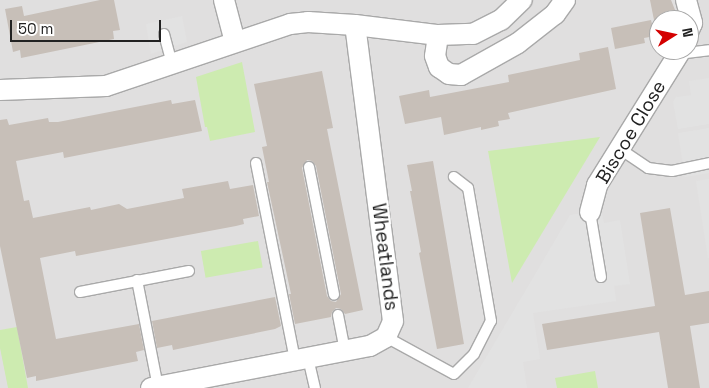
<!DOCTYPE html>
<style>
body{margin:0}
#map{position:relative;width:709px;height:388px;overflow:hidden;background:#f2efe9;font-family:"Space Grotesk",sans-serif}
div>[style]{position:absolute}
.residential>*{inset:0;background:#e0dfdf}
.grass>*{inset:0;background:#cdebb0;transform-origin:0 0}
.parking>*{inset:0;background:#e2e2e2}
.building>*{inset:0;background:#c7bfb8}
.roads{filter:drop-shadow(1px 0 #a9a9a9) drop-shadow(-1px 0 #a9a9a9) drop-shadow(0 1px #a9a9a9) drop-shadow(0 -1px #a9a9a9)}
.lane>*{height:10px;margin:-5px;padding:0 5px;transform-origin:5px;border-radius:5px;background:#fff}
.street>*{height:20px;margin:-10px;padding:0 10px;transform-origin:10px;border-radius:10px;background:#fff}
span{translate:-50% -50%;white-space:nowrap;text-align:center;line-height:1.15;-webkit-text-stroke:4.5px #fff;paint-order:stroke}
.street-label{font-size:19px;color:#222}
.north{position:absolute;left:649px;top:10px;width:50px;height:50px;box-sizing:border-box;background:#fff;border:1px solid #a7a7a7;border-radius:50%;rotate:80deg;font-size:14px;font-weight:700;line-height:20px;text-align:center;color:#222}
.north::after{content:'';display:block;margin:auto;width:18px;height:22px;background:#d40000;clip-path:polygon(50% 0,100% 100%,50% 72%,0 100%)}
.scale{position:absolute;left:10px;top:20px;width:151px;height:22px;box-sizing:border-box;border:2px solid #222;border-top:0;padding-left:6px;font-size:15px;line-height:18px;white-space:nowrap;color:#222;-webkit-text-stroke:4px #fff;paint-order:stroke}
</style>
<div id="map">
<div class="residential">
<i style="clip-path:polygon(evenodd,0 0,709px 0,709px 388px,0 388px,0 0,659px 20px,689px 20px,689px 50px,659px 50px,659px 20px)"></i>
</div>
<div class="grass">
<i style="clip-path:polygon(242px 62px,255px 132px,210px 141px,207px 127px,205px 127px,196px 77px)"></i>
<i style="clip-path:polygon(600px 137px,512px 283px,488px 151px)"></i>
<i style="left:258px;top:241px;width:27px;height:58px;rotate:80deg"></i>
<i style="clip-path:polygon(17px 327px,28px 388px,8px 388px,0 348px,0 330px)"></i>
<i style="clip-path:polygon(595px 371px,598px 388px,557px 388px,555px 378px)"></i>
</div>
<div class="parking">
<i style="clip-path:polygon(182px 16px,187px 42px,151px 54px,146px 24px)"></i>
<i style="clip-path:polygon(709px 78px,709px 124px,678px 129px,673px 102px,676px 97px,691px 95px,689px 81px)"></i>
<i style="clip-path:polygon(709px 128px,709px 173px,685px 177px,678px 133px)"></i>
<i style="clip-path:polygon(709px 179px,709px 258px,708px 258px,696px 181px)"></i>
<i style="clip-path:polygon(601px 210px,604px 223px,620px 220px,630px 284px,614px 286px,616px 301px,533px 313px,540px 359px,523px 362px,527px 388px,468px 388px,570px 215px)"></i>
</div>
<div class="building">
<i style="clip-path:polygon(100px 0,114px 0,120px 30px,113px 31px,114px 39px,21px 58px,20px 50px,13px 52px,5px 9px,22px 6px,24px 16px)"></i>
<i style="clip-path:polygon(650px 0,671px 0,679px 20px,654px 20px)"></i>
<i style="clip-path:polygon(651px 20px,655px 36px,644px 38px,645px 43px,615px 49px,611px 28px)"></i>
<i style="clip-path:polygon(608px 47px,616px 89px,508px 113px,510px 119px,498px 121px,499px 126px,481px 130px,481px 127px,444px 135px,441px 117px,405px 124px,399px 96px,429px 90px,430px 97px,509px 82px,508px 75px,580px 60px,579px 53px)"></i>
<i style="clip-path:polygon(evenodd,322px 71px,333px 128px,327px 129px,363px 310px,345px 314px,341px 309px,336px 308px,332px 312px,331px 317px,295px 324px,289px 294px,291px 294px,267px 182px,269px 182px,262px 147px,267px 146px,254px 84px,322px 71px,307px 160px,312px 161px,316px 166px,341px 294px,336px 302px,331px 301px,327px 296px,302px 168px,307px 160px)"></i>
<i style="clip-path:polygon(171px 100px,172px 104px,195px 100px,202px 131px,64px 158px,63px 152px,16px 161px,24px 201px,29px 200px,33px 218px,90px 207px,91px 210px,119px 204px,127px 209px,184px 198px,182px 189px,228px 181px,230px 189px,253px 185px,259px 216px,243px 219px,244px 224px,236px 226px,76px 256px,75px 251px,40px 258px,56px 339px,139px 324px,144px 350px,136px 352px,138px 361px,36px 381px,36px 376px,27px 378px,0 246px,0 120px,7px 119px,9px 125px,48px 118px,49px 122px,58px 122px)"></i>
<i style="clip-path:polygon(433px 161px,464px 344px,437px 349px,419px 253px,421px 252px,410px 191px,412px 191px,407px 165px)"></i>
<i style="clip-path:polygon(670px 208px,685px 295px,709px 291px,709px 323px,690px 326px,700px 388px,668px 388px,659px 332px,547px 350px,542px 324px,655px 306px,640px 213px)"></i>
<i style="clip-path:polygon(275px 297px,281px 326px,275px 329px,173px 350px,172px 345px,157px 348px,152px 321px)"></i>
</div>
<div class="roads">
<div class="lane">
<i style="left:164px;top:34px;width:30px;rotate:75deg"></i>
<i style="left:678px;top:54px;width:31px;rotate:-7deg"></i>
<i style="left:620px;top:149px;width:34px;rotate:34deg"></i>
<i style="left:648px;top:168px;width:24px;rotate:7deg"></i>
<i style="left:672px;top:171px;width:38px;rotate:-12deg"></i>
<i style="left:256px;top:163px;width:201px;rotate:78.8deg"></i>
<i style="left:309px;top:167px;width:130px;rotate:78.9deg"></i>
<i style="left:590px;top:212px;width:66px;rotate:80.4deg"></i>
<i style="left:137px;top:280px;width:109px;rotate:78.9deg"></i>
<i style="left:80px;top:292px;width:111px;rotate:-10.9deg"></i>
<i style="left:338px;top:315px;width:37px;rotate:79deg"></i>
<i style="left:386px;top:337px;width:77px;rotate:28.6deg"></i>
<i style="left:454px;top:374px;width:28px;rotate:-45deg"></i>
<i style="left:474px;top:354px;width:37px;rotate:-63deg"></i>
<i style="left:491px;top:321px;width:135px;rotate:-99.8deg"></i>
<i style="left:468px;top:188px;width:18px;rotate:-142deg"></i>
<i style="left:308px;top:358px;width:31px;rotate:77deg"></i>
</div>
<div class="street">
<i style="left:224px;top:0;width:43px;rotate:75.3deg"></i>
<i style="left:686px;top:0;width:24px;rotate:75deg"></i>
<i style="left:692px;top:23px;width:8px;rotate:113deg"></i>
<i style="left:438px;top:35px;width:21px;rotate:98deg"></i>
<i style="left:435px;top:56px;width:12px;rotate:70deg"></i>
<i style="left:439px;top:67px;width:12px;rotate:35deg"></i>
<i style="left:449px;top:74px;width:12px;rotate:5deg"></i>
<i style="left:461px;top:75px;width:65px;rotate:-29.3deg"></i>
<i style="left:518px;top:43px;width:47px;rotate:-38.1deg"></i>
<i style="left:555px;top:14px;width:17px;rotate:-54deg"></i>
<i style="left:0;top:90px;width:106px;rotate:-2.2deg"></i>
<i style="left:106px;top:86px;width:194px;rotate:-18.6deg"></i>
<i style="left:290px;top:24px;width:18px;rotate:-6deg"></i>
<i style="left:308px;top:22px;width:47px;rotate:3.7deg"></i>
<i style="left:355px;top:25px;width:84px;rotate:6.9deg"></i>
<i style="left:438px;top:35px;width:35px;rotate:-2deg"></i>
<i style="left:473px;top:34px;width:31px;rotate:-27deg"></i>
<i style="left:501px;top:20px;width:29px;rotate:-44deg"></i>
<i style="left:590px;top:212px;width:28px;rotate:-75deg"></i>
<i style="left:597px;top:185px;width:159px;rotate:-58.1deg"></i>
<i style="left:151px;top:388px;width:223px;rotate:-10.9deg"></i>
<i style="left:370px;top:346px;width:18px;rotate:-29deg"></i>
<i style="left:386px;top:337px;width:17px;rotate:-66deg"></i>
<i style="left:393px;top:321px;width:298px;rotate:-97.3deg"></i>
</div>
</div>
<div class="street-label">
<span style="left:631px;top:132px;rotate:-59deg">Biscoe Close</span>
<span style="left:385px;top:257px;rotate:83deg">Wheatlands</span>
</div>
<div class="north">N</div>
<div class="scale">50 m</div>
</div>
